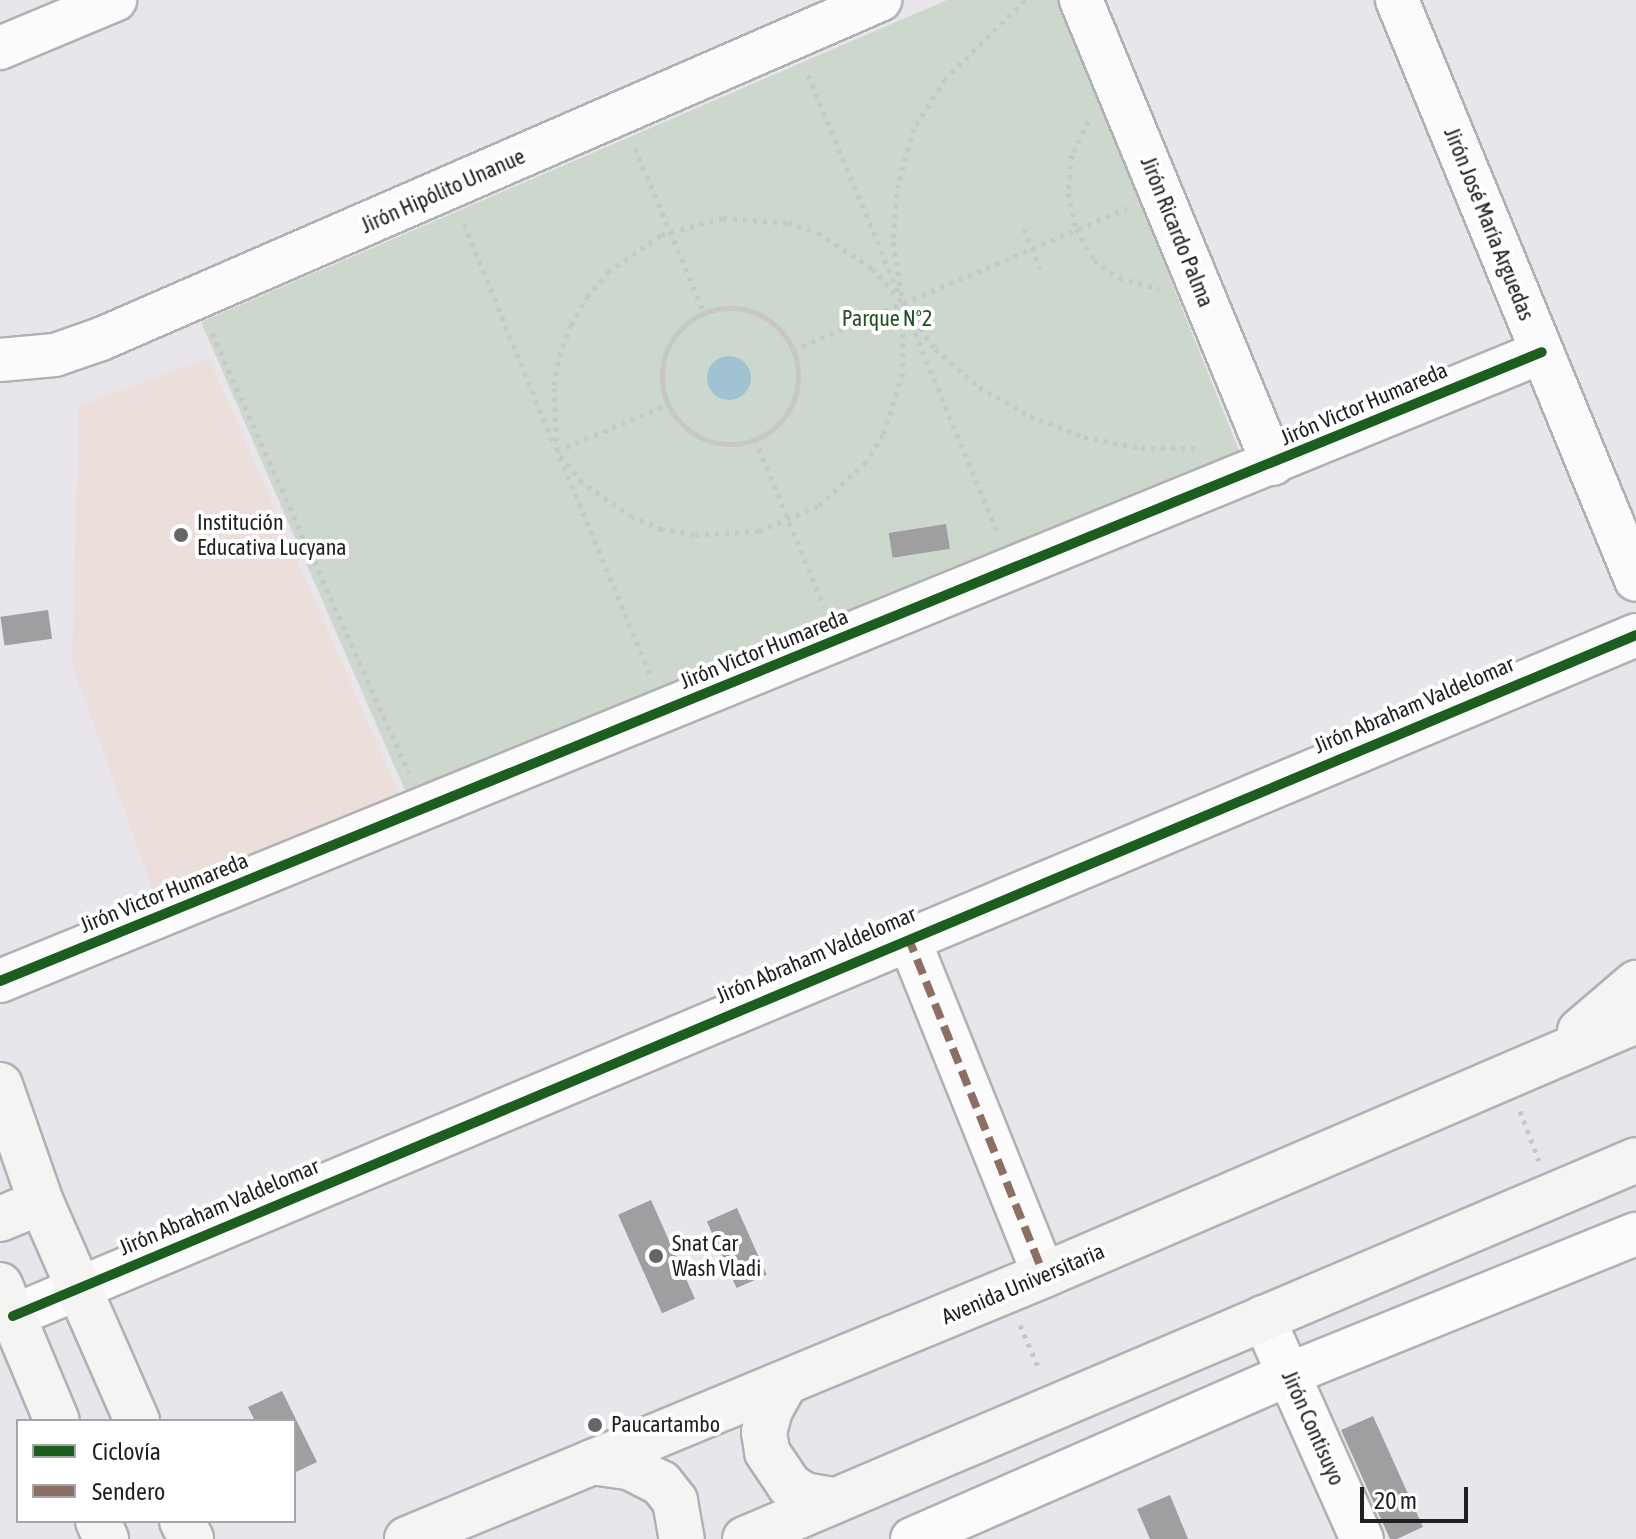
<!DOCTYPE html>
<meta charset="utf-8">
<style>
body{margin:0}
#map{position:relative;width:1636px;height:1539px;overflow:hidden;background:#e8e6eb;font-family:"Asap Condensed",sans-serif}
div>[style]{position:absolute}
.education>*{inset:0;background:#ecdeda}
.green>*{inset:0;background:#ccd8ce}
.water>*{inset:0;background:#9fc3d0}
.round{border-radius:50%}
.building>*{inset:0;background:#9f9ea1;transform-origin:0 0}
.path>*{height:5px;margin-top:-2.5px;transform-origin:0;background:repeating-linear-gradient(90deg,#c7c7c8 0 4px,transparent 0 10px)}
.path>.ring{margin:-2.5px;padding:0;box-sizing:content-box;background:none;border:5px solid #c7c7c8;border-radius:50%}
.roads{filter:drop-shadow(2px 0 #b2b0b3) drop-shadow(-2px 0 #b2b0b3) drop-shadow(0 2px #b2b0b3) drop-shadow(0 -2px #b2b0b3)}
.street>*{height:42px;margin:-21px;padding:0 21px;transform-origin:21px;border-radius:21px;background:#fcfbfc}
.secondary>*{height:44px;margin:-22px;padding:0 22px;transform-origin:22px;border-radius:22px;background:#f6f4f3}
.quiet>*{height:8px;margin-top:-4px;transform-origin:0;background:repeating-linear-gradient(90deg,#8d6e63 0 16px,transparent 0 24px)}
.cycleway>*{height:10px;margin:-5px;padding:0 5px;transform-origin:5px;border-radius:5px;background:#1b5e20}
.dots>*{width:22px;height:22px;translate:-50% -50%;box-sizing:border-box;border:4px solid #fff;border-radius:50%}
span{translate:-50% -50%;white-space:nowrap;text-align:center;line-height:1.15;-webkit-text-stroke:8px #fff;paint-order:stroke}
.street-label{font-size:22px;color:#201f22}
.park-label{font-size:22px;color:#225124}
.poi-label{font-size:22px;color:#201f22}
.left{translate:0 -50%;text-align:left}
.legend{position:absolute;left:16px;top:1419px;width:280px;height:104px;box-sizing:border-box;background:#fff;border:2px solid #a6a5a7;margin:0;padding:10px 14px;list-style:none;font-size:24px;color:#201f22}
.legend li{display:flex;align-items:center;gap:16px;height:40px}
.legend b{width:40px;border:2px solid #a6a5a7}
.scale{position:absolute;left:1360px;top:1487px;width:108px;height:36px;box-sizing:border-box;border:4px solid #201f22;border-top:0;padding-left:10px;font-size:24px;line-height:28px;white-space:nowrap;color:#201f22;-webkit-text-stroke:6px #fff;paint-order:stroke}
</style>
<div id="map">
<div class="education">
<i style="clip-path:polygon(209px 358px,400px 796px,154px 893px,72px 664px,79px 406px)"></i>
</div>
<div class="green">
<i style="clip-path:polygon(947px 0,1059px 0,1244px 463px,410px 802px,201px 322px)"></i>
</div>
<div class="water">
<i class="round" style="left:707px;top:356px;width:44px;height:44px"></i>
</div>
<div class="building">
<i style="left:946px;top:524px;width:25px;height:58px;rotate:81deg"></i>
<i style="left:48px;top:610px;width:29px;height:48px;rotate:82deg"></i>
<i style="left:651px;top:1200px;width:108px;height:36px;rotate:66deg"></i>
<i style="left:737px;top:1208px;width:73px;height:33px;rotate:66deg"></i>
<i style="clip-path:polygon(282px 1391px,317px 1462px,294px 1473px,294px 1421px,255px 1421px,248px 1407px)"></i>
<i style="clip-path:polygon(1373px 1416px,1423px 1527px,1397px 1539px,1390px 1539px,1341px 1430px)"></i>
<i style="clip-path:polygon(1170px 1495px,1188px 1539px,1150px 1539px,1137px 1509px)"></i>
</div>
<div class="path">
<i style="left:1025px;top:0;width:112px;rotate:135.4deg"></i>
<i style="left:945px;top:79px;width:58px;rotate:122.3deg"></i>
<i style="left:914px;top:128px;width:58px;rotate:105.9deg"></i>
<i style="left:898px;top:184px;width:58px;rotate:94.9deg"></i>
<i style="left:893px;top:242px;width:62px;rotate:80.7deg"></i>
<i style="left:903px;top:303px;width:56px;rotate:55.2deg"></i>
<i style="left:935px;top:349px;width:58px;rotate:40.8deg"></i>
<i style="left:979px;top:387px;width:59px;rotate:29.6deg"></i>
<i style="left:1030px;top:416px;width:58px;rotate:21.3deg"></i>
<i style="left:1084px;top:437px;width:58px;rotate:10.9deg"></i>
<i style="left:1141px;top:448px;width:57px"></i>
<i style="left:808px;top:75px;width:237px;rotate:67.4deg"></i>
<i style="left:1088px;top:121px;width:38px;rotate:115deg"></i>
<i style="left:1072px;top:155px;width:38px;rotate:96deg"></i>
<i style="left:1068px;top:193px;width:37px;rotate:77deg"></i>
<i style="left:1076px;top:229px;width:36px;rotate:60deg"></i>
<i style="left:1094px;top:260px;width:31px;rotate:36deg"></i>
<i style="left:1119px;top:278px;width:42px;rotate:15deg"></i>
<i style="left:635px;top:148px;width:179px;rotate:67.3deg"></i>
<i style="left:723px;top:218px;width:65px;rotate:4.4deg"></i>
<i style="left:788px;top:223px;width:32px;rotate:18deg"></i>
<i style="left:818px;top:233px;width:64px;rotate:32.9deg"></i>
<i style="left:872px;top:268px;width:47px;rotate:48.5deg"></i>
<i style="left:903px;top:303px;width:70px;rotate:90deg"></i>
<i style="left:903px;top:373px;width:65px;rotate:107.9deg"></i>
<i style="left:883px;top:435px;width:32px;rotate:122deg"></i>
<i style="left:866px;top:462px;width:65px;rotate:137.5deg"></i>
<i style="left:818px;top:506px;width:64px;rotate:157deg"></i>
<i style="left:759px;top:531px;width:65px;rotate:176.5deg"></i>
<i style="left:694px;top:535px;width:33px;rotate:-169deg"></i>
<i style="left:662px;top:529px;width:32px;rotate:-158deg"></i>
<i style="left:632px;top:517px;width:61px;rotate:-145deg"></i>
<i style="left:582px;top:482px;width:40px;rotate:-129deg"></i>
<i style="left:557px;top:451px;width:66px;rotate:-92.6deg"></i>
<i style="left:554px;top:385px;width:29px;rotate:-80deg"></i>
<i style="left:559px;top:356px;width:33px;rotate:-69deg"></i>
<i style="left:571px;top:325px;width:32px;rotate:-60deg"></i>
<i style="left:587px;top:297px;width:33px;rotate:-50deg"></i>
<i style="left:608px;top:272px;width:65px;rotate:-34.9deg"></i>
<i style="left:661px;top:235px;width:64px;rotate:-15.3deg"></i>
<i style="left:464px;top:224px;width:238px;rotate:67.8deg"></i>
<i style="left:1024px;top:229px;width:42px;rotate:67.7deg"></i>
<i class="ring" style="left:662px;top:308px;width:131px;height:131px"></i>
<i style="left:907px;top:314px;width:238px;rotate:67.5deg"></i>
<i style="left:212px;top:333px;width:482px;rotate:65.9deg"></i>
<i style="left:793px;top:350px;width:363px;rotate:-23deg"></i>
<i style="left:755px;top:439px;width:181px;rotate:67.6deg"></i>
<i style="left:557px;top:451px;width:121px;rotate:-22.9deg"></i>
<i style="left:560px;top:457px;width:238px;rotate:67.5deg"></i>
<i style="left:1520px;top:1111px;width:53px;rotate:69.2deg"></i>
<i style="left:1020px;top:1325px;width:50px;rotate:66.5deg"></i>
</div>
<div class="roads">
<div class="street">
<i style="left:1081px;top:0;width:502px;rotate:67.52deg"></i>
<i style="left:1397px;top:0;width:627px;rotate:67.6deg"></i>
<i style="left:0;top:48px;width:125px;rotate:-22.7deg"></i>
<i style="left:0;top:360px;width:55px;rotate:-5.2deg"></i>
<i style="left:55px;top:355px;width:49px;rotate:-19.2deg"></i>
<i style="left:101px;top:339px;width:850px;rotate:-23.52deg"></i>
<i style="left:908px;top:937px;width:364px;rotate:68.1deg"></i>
<i style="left:0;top:981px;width:1665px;rotate:-22.19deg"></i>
<i style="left:13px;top:1316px;width:1760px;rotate:-22.76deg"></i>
<i style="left:1263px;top:1317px;width:243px;rotate:66deg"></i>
<i style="left:912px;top:1539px;width:412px;rotate:-23.6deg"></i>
<i style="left:1289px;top:1374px;width:374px;rotate:-22deg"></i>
</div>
<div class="secondary">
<i style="left:1580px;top:1031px;width:74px;rotate:-40.6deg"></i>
<i style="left:0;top:1085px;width:124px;rotate:70.7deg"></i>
<i style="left:41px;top:1202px;width:239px;rotate:66.3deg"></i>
<i style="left:0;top:1219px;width:44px;rotate:-22.5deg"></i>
<i style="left:0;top:1285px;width:147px;rotate:67.3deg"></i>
<i style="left:785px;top:1383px;width:31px;rotate:119deg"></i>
<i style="left:770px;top:1410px;width:23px;rotate:105deg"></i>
<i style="left:764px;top:1432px;width:20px;rotate:81deg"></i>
<i style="left:767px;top:1452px;width:40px;rotate:56deg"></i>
<i style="left:789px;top:1485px;width:18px;rotate:34deg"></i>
<i style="left:804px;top:1495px;width:29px;rotate:10deg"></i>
<i style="left:592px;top:1462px;width:37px;rotate:8deg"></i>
<i style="left:629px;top:1467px;width:36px;rotate:27deg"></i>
<i style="left:661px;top:1483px;width:23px;rotate:52deg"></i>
<i style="left:675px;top:1501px;width:39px;rotate:80deg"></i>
<i style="left:98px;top:1521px;width:20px;rotate:66deg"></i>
<i style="left:182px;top:1521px;width:20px;rotate:63deg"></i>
<i style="left:407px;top:1539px;width:690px;rotate:-22.51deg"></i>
<i style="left:1044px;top:1275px;width:644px;rotate:-23.22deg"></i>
<i style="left:745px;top:1539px;width:968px;rotate:-23.04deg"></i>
</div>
</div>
<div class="quiet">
<i style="left:908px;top:937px;width:364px;rotate:68.1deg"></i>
</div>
<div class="cycleway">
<i style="left:0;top:981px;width:1665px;rotate:-22.19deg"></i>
<i style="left:13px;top:1316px;width:1760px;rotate:-22.76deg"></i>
</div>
<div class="dots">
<i style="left:181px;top:535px;background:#666568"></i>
<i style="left:656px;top:1256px;background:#666568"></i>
<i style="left:595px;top:1425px;background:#666568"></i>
</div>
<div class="street-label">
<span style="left:443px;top:191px;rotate:-24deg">Jirón Hipólito Unanue</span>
<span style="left:1489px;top:224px;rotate:68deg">Jirón José María Arguedas</span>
<span style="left:1177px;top:232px;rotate:68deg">Jirón Ricardo Palma</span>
<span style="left:1364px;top:404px;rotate:-23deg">Jirón Victor Humareda</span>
<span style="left:764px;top:649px;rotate:-22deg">Jirón Victor Humareda</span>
<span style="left:1414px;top:705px;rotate:-23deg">Jirón Abraham Valdelomar</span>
<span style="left:164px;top:893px;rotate:-22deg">Jirón Victor Humareda</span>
<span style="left:816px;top:955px;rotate:-23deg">Jirón Abraham Valdelomar</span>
<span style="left:219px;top:1207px;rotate:-23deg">Jirón Abraham Valdelomar</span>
<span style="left:1023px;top:1284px;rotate:-23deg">Avenida Universitaria</span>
<span style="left:1313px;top:1428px;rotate:66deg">Jirón Contisuyo</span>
</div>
<div class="park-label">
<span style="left:887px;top:319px">Parque N°2</span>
</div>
<div class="poi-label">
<span class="left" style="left:197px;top:535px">Institución<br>Educativa Lucyana</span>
<span class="left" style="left:672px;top:1256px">Snat Car<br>Wash Vladi</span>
<span class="left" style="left:611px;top:1425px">Paucartambo</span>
</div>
<ul class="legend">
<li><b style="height:10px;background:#1b5e20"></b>Ciclovía</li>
<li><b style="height:10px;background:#8d6e63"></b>Sendero</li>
</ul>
<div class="scale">20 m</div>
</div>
